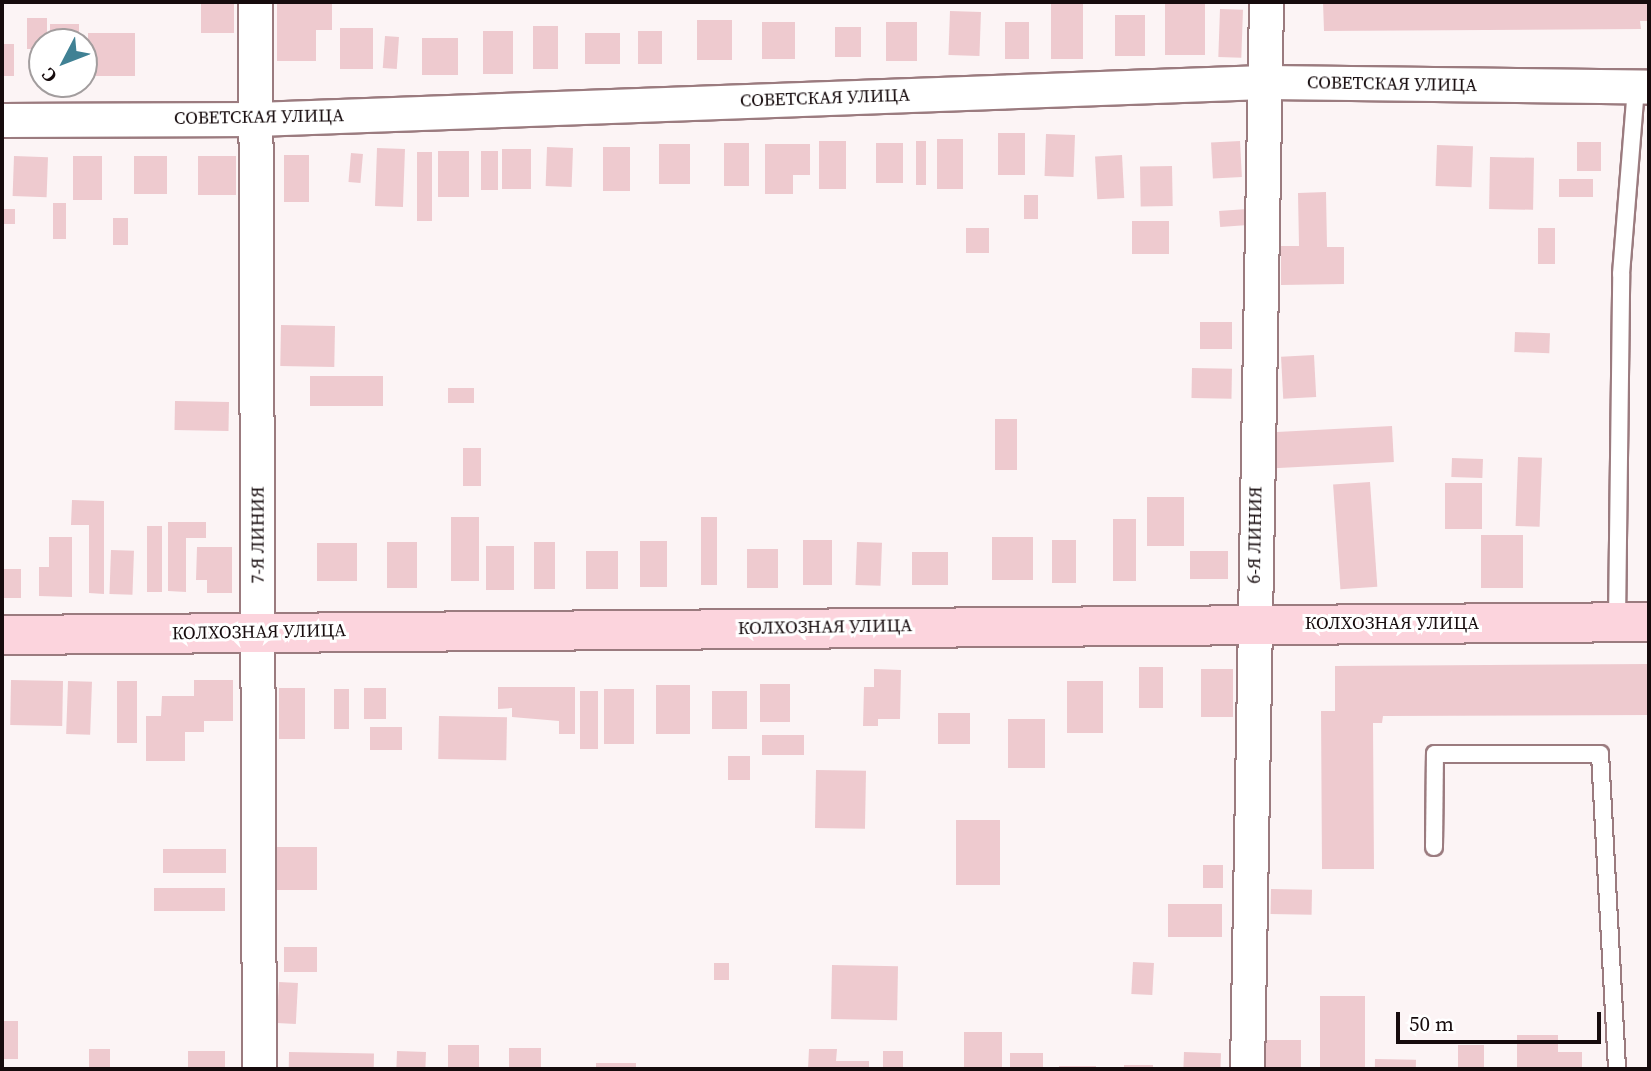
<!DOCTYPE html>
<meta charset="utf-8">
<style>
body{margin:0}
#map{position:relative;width:1651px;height:1071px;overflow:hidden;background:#fcf4f5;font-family:"Source Serif 4",serif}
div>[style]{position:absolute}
.building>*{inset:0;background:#eecacf;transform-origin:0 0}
.roads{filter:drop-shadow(2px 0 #9b7b7f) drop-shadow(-2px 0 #9b7b7f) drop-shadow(0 2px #9b7b7f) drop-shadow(0 -2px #9b7b7f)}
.lane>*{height:16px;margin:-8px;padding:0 8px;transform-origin:8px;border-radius:8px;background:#fff}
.street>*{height:33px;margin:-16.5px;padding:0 16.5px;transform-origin:16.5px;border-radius:16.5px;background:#fff}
.secondary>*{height:38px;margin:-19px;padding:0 19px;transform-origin:19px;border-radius:19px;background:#fcd4dd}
span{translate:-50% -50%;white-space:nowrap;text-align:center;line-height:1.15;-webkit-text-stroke:6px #fff;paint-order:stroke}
.street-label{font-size:18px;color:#160b0d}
.frame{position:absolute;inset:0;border:4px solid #160b0d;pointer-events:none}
.north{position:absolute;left:28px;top:28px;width:70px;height:70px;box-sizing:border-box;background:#fff;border:2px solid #a29d9e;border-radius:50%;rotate:228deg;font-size:19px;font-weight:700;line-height:28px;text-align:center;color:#160b0d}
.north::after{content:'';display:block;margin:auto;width:24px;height:32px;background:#408194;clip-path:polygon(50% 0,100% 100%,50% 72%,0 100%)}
.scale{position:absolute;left:1396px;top:1012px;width:205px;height:32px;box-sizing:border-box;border:4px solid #160b0d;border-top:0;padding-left:9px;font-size:21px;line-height:24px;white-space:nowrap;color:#160b0d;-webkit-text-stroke:5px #fff;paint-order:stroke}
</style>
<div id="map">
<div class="building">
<i style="clip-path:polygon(277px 2px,332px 2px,332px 30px,316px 30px,316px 61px,277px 61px)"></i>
<i style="left:1051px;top:2px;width:32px;height:57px"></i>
<i style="left:1165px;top:2px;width:40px;height:53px"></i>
<i style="clip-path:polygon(1323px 2px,1649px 2px,1649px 21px,1640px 21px,1641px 29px,1324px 31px)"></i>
<i style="left:201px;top:4px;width:33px;height:29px"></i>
<i style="left:1220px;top:9px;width:23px;height:48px;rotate:2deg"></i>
<i style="left:950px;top:11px;width:31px;height:44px;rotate:2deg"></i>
<i style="left:1115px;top:15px;width:30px;height:41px"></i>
<i style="clip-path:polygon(27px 18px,47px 18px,47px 42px,42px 42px,42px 49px,27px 49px)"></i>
<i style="left:697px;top:20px;width:35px;height:40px"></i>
<i style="left:762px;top:22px;width:33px;height:37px"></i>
<i style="left:886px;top:22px;width:31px;height:39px"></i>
<i style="left:1005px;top:22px;width:24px;height:37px"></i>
<i style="left:50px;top:24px;width:29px;height:18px"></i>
<i style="left:533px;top:26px;width:25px;height:43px"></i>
<i style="left:835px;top:27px;width:26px;height:30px"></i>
<i style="left:340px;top:28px;width:33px;height:41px"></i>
<i style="left:483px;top:31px;width:30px;height:43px"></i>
<i style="left:638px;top:31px;width:24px;height:33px"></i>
<i style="left:88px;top:33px;width:47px;height:43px"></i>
<i style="left:585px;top:33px;width:35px;height:31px"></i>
<i style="left:385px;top:36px;width:14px;height:32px;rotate:4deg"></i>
<i style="left:422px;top:38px;width:36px;height:37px"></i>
<i style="left:2px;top:44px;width:12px;height:32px"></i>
<i style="left:998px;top:133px;width:27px;height:42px"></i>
<i style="left:1046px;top:134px;width:29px;height:42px;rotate:2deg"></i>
<i style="left:937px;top:139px;width:26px;height:50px"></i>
<i style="left:819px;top:141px;width:27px;height:48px"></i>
<i style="left:916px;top:141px;width:10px;height:44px"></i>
<i style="left:1240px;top:141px;width:36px;height:29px;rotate:87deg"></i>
<i style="left:1577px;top:142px;width:24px;height:29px"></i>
<i style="left:724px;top:143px;width:25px;height:43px"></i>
<i style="left:876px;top:143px;width:27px;height:40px"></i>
<i style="left:659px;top:144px;width:31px;height:40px"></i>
<i style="clip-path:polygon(765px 144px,810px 144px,810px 175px,793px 175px,793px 194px,765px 194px)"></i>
<i style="left:1437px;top:145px;width:36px;height:41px;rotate:2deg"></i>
<i style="left:547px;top:147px;width:26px;height:39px;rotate:2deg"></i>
<i style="left:603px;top:147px;width:27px;height:44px"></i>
<i style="left:377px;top:148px;width:28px;height:58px;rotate:2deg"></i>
<i style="left:502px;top:149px;width:29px;height:40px"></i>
<i style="left:438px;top:151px;width:31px;height:46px"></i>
<i style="left:481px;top:151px;width:17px;height:39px"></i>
<i style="left:417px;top:152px;width:15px;height:69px"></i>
<i style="left:351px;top:153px;width:12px;height:29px;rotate:5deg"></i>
<i style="left:284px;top:155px;width:25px;height:47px"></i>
<i style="left:1122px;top:155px;width:43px;height:27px;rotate:87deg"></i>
<i style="left:14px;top:156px;width:34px;height:40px;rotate:2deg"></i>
<i style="left:73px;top:156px;width:29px;height:44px"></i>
<i style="left:134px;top:156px;width:33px;height:38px"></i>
<i style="left:198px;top:156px;width:38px;height:39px"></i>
<i style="left:1490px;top:157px;width:44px;height:52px;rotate:1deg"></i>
<i style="left:1172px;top:166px;width:40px;height:32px;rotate:89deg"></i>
<i style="left:1593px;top:179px;width:18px;height:34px;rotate:90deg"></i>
<i style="clip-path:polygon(1326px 192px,1327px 247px,1344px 247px,1344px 284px,1281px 285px,1281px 246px,1299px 246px,1298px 193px)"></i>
<i style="left:1024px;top:195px;width:14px;height:24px"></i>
<i style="left:53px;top:203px;width:13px;height:36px"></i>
<i style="left:2px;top:209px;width:13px;height:15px"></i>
<i style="left:1247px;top:209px;width:16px;height:28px;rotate:86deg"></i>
<i style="left:113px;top:218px;width:15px;height:27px"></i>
<i style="left:1132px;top:221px;width:37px;height:33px"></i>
<i style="left:966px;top:228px;width:23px;height:25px"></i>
<i style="left:1538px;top:228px;width:17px;height:36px"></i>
<i style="left:1200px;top:322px;width:32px;height:27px"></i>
<i style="left:281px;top:325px;width:54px;height:41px;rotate:1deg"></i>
<i style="left:1515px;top:332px;width:35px;height:20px;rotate:2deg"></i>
<i style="left:1314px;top:355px;width:42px;height:33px;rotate:87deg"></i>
<i style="left:1192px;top:368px;width:40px;height:30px;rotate:1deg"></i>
<i style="left:310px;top:376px;width:73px;height:30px"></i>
<i style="left:448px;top:388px;width:26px;height:15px"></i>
<i style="left:175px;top:401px;width:54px;height:29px;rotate:1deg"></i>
<i style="left:995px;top:419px;width:22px;height:51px"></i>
<i style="left:1392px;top:426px;width:36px;height:120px;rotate:87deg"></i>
<i style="left:463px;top:448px;width:18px;height:38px"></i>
<i style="left:1518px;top:457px;width:24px;height:69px;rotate:2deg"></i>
<i style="left:1452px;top:458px;width:31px;height:19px;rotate:2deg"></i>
<i style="left:1370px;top:482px;width:105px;height:37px;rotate:86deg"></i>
<i style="left:1445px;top:483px;width:37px;height:46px"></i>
<i style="left:1147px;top:497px;width:37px;height:49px"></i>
<i style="clip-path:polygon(72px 500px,104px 501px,104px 594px,89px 593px,89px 525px,71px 525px)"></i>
<i style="left:451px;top:517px;width:28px;height:64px"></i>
<i style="left:701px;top:517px;width:16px;height:68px"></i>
<i style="left:1136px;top:519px;width:62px;height:23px;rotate:90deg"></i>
<i style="clip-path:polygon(168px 522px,206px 522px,206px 538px,186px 538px,186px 592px,168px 591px)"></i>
<i style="left:147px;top:526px;width:15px;height:66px"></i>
<i style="left:1481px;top:535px;width:42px;height:53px"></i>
<i style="clip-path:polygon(49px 537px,72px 537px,72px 597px,39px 596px,39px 567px,49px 567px)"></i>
<i style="left:992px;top:537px;width:41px;height:43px"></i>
<i style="left:803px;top:540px;width:29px;height:45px"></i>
<i style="left:1052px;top:540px;width:24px;height:43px"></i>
<i style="left:640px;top:541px;width:27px;height:46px"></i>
<i style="left:387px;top:542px;width:30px;height:46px"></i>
<i style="left:534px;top:542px;width:21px;height:47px"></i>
<i style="left:857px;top:542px;width:25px;height:43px;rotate:2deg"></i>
<i style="left:317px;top:543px;width:40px;height:38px"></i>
<i style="left:486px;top:546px;width:28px;height:44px"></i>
<i style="clip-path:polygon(197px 547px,232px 547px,232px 593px,207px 593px,207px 580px,196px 580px)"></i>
<i style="left:747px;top:549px;width:31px;height:39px"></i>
<i style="left:111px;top:550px;width:23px;height:44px;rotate:2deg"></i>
<i style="left:586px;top:551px;width:32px;height:38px"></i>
<i style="left:1190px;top:551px;width:38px;height:28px"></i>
<i style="left:912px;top:552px;width:36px;height:33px"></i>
<i style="left:2px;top:569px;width:19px;height:29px"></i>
<i style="clip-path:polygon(1649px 664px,1649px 715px,1383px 716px,1382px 723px,1373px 723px,1374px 869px,1322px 869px,1321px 711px,1335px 711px,1335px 666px)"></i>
<i style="left:1139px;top:667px;width:24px;height:41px"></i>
<i style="clip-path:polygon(874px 669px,901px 670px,900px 719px,878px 719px,878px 726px,863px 726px,864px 687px,874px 687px)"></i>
<i style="left:1201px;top:669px;width:32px;height:48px"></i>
<i style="left:11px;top:680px;width:52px;height:45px;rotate:1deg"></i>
<i style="clip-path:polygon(194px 680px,233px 680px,233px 721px,204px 721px,204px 732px,185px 732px,185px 761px,146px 761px,146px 716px,161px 716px,162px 696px,194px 696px)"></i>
<i style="left:68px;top:681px;width:24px;height:53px;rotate:2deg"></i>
<i style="left:117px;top:681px;width:20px;height:62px"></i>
<i style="left:1067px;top:681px;width:36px;height:52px"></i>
<i style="left:760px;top:684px;width:30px;height:38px"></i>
<i style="left:656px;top:685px;width:34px;height:49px"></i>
<i style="clip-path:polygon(498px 687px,575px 687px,575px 734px,559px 734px,559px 721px,512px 717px,512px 708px,498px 709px)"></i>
<i style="left:279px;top:688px;width:26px;height:51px"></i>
<i style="left:364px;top:688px;width:22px;height:31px"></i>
<i style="left:334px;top:689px;width:15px;height:40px"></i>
<i style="left:604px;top:689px;width:30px;height:55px"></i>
<i style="left:580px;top:691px;width:18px;height:58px"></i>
<i style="left:712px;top:691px;width:35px;height:38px"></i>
<i style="left:938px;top:713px;width:32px;height:31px"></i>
<i style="left:439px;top:716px;width:68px;height:43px;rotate:1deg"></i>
<i style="left:1008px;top:719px;width:37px;height:49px"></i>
<i style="left:370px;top:727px;width:32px;height:23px"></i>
<i style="left:762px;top:735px;width:42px;height:20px"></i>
<i style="left:728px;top:756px;width:22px;height:24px"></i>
<i style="left:816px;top:770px;width:50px;height:58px;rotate:1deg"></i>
<i style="left:956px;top:820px;width:44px;height:65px"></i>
<i style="left:276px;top:847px;width:41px;height:43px"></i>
<i style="left:163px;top:849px;width:63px;height:24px"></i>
<i style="left:1203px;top:865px;width:20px;height:23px"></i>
<i style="left:154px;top:888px;width:71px;height:23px"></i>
<i style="left:1271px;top:889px;width:41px;height:25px;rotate:1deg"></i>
<i style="left:1168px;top:904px;width:54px;height:33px"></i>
<i style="left:284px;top:947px;width:33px;height:25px"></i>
<i style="left:1133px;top:962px;width:21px;height:32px;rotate:3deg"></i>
<i style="left:714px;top:963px;width:15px;height:17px"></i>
<i style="left:832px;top:965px;width:66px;height:54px;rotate:1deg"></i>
<i style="left:279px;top:982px;width:19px;height:41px;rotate:3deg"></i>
<i style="left:1320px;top:996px;width:45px;height:73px"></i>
<i style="left:2px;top:1021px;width:16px;height:38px"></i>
<i style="left:964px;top:1032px;width:38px;height:35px"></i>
<i style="clip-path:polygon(1517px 1035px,1558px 1035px,1558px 1052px,1582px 1052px,1582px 1069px,1517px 1069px)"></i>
<i style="left:1266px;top:1040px;width:35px;height:29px"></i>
<i style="left:448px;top:1045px;width:31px;height:24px"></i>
<i style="left:1458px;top:1045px;width:26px;height:24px"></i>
<i style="left:509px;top:1048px;width:32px;height:21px"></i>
<i style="left:89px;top:1049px;width:21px;height:20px"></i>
<i style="clip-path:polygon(809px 1049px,837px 1049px,836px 1061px,869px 1061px,869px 1069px,808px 1069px)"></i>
<i style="left:188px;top:1051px;width:37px;height:18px"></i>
<i style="left:397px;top:1051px;width:29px;height:18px;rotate:2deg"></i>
<i style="left:883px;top:1051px;width:20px;height:18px"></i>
<i style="left:289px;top:1052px;width:85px;height:17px;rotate:1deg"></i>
<i style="left:1184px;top:1052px;width:37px;height:17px;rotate:2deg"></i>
<i style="left:1010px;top:1053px;width:33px;height:16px"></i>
<i style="left:1375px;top:1059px;width:41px;height:10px;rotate:1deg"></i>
<i style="left:596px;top:1063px;width:40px;height:6px"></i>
<i style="left:1124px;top:1065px;width:29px;height:4px"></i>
<i style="left:1059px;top:1066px;width:37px;height:3px"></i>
</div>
<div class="roads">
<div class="lane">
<i style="left:1617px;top:622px;width:348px;rotate:-89.3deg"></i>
<i style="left:1621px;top:274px;width:188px;rotate:-85.4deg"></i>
<i style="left:1434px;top:847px;width:93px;rotate:-89.4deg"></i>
<i style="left:1435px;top:754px;width:165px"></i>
<i style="left:1600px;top:754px;width:315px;rotate:86.9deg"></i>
</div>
<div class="street">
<i style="left:255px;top:2px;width:1067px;rotate:89.79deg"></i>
<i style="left:2px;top:120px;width:254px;rotate:-0.2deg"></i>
<i style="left:256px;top:119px;width:1008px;rotate:-2.1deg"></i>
<i style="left:1263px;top:82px;width:386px;rotate:0.7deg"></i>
<i style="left:1247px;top:1069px;width:1067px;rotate:-88.98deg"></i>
</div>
<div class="secondary">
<i style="left:2px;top:635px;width:1647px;rotate:-0.45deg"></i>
</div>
</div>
<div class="street-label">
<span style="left:1392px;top:84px;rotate:1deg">СОВЕТСКАЯ УЛИЦА</span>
<span style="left:825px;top:98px;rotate:-2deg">СОВЕТСКАЯ УЛИЦА</span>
<span style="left:259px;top:117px;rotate:-1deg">СОВЕТСКАЯ УЛИЦА</span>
<span style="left:258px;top:535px;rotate:-90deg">7-Я ЛИНИЯ</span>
<span style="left:1255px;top:535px;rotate:-89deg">6-Я ЛИНИЯ</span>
<span style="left:1392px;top:623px">КОЛХОЗНАЯ УЛИЦА</span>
<span style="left:825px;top:627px;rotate:-1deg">КОЛХОЗНАЯ УЛИЦА</span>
<span style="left:259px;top:632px;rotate:-1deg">КОЛХОЗНАЯ УЛИЦА</span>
</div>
<div class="frame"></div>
<div class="north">С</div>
<div class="scale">50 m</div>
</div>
